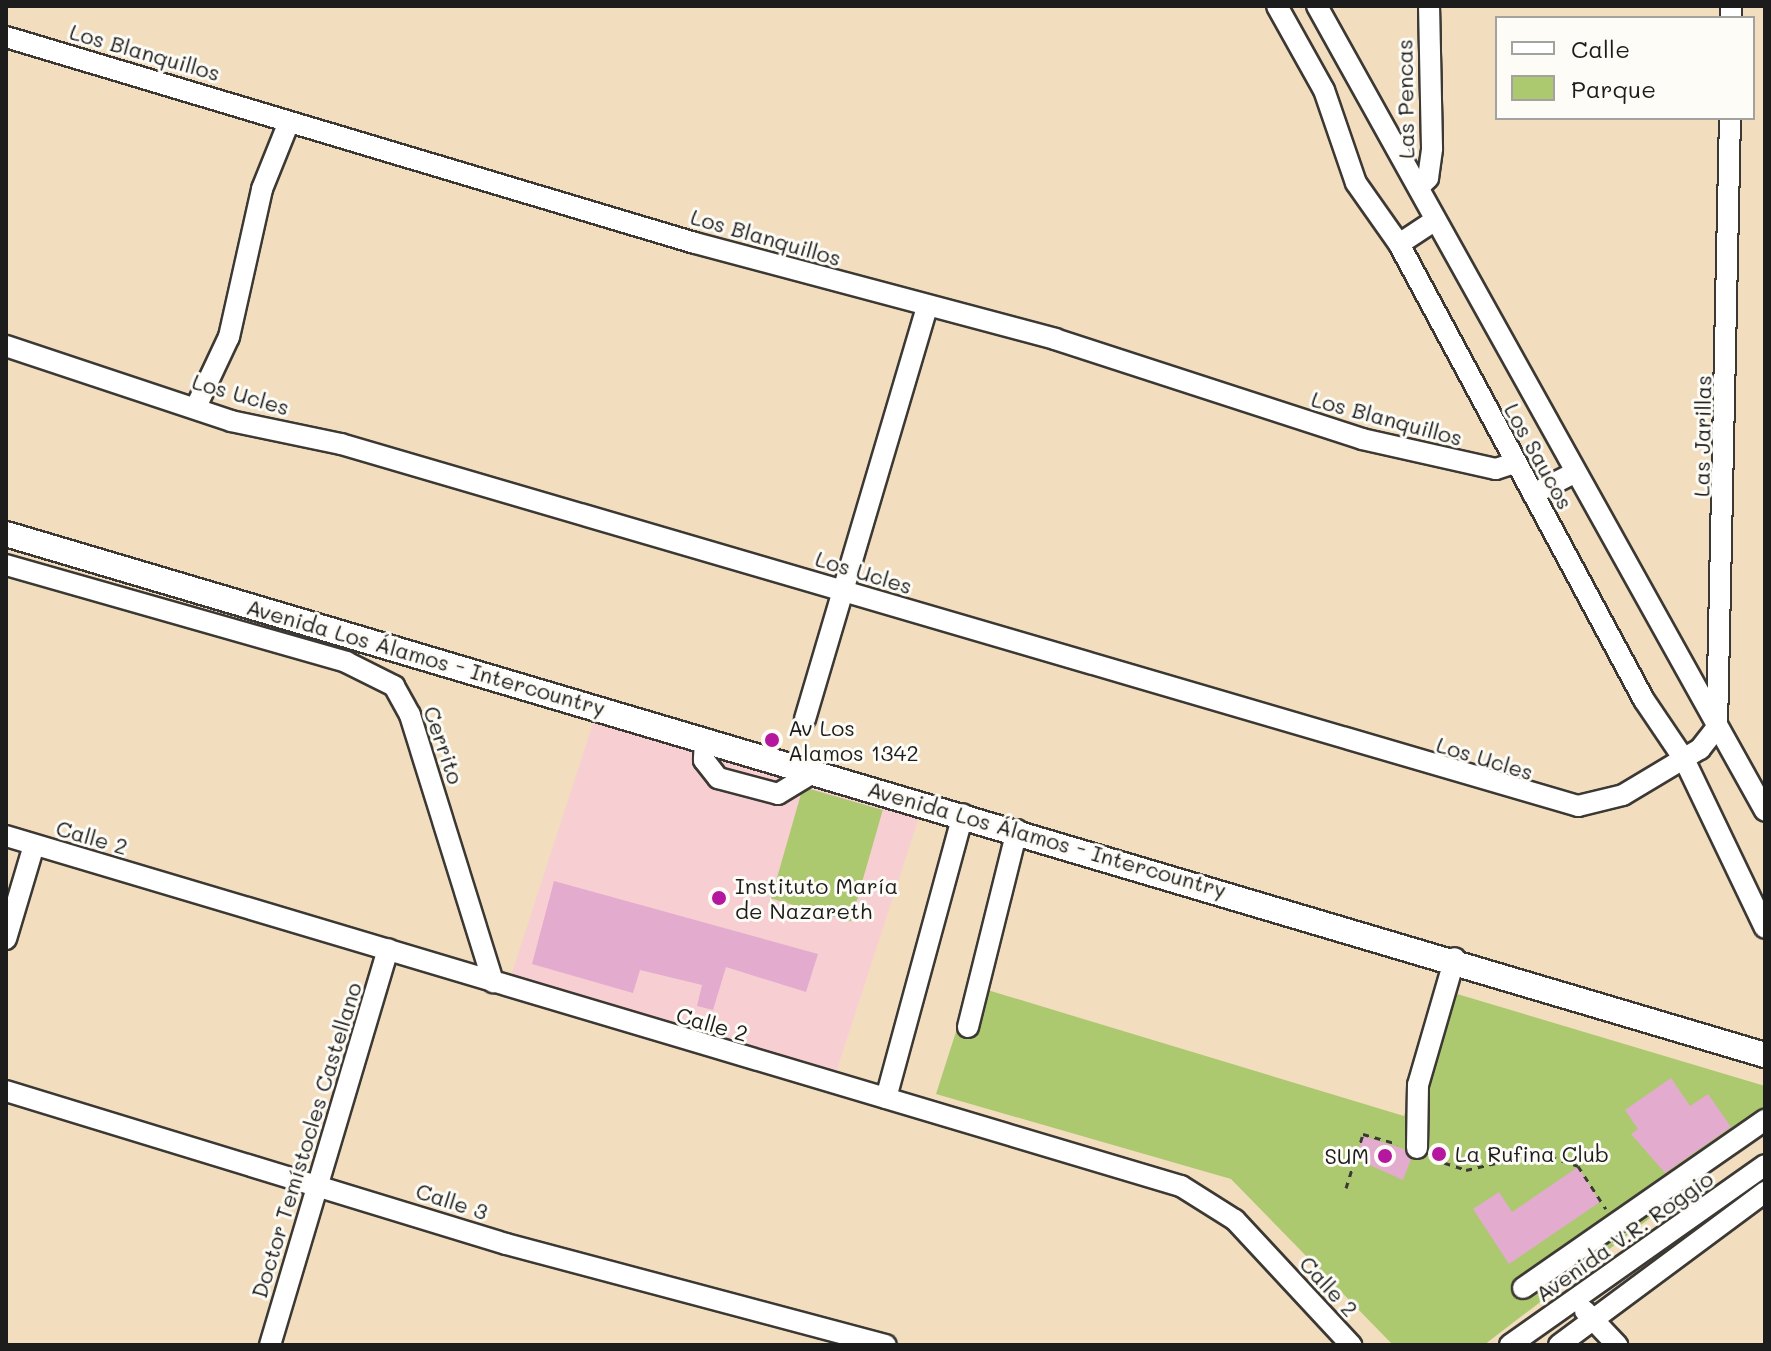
<!DOCTYPE html>
<meta charset="utf-8">
<style>
body{margin:0}
#map{position:relative;width:1771px;height:1351px;overflow:hidden;background:#f2ddbe;font-family:Mali,sans-serif}
div>[style]{position:absolute}
.built>*{inset:0;background:#f7cfd2;transform-origin:0 0}
.green>*{inset:0;background:#acc970;transform-origin:0 0}
.building>*{inset:0;background:#e3abcd}
.path>*{height:3px;margin-top:-1.5px;transform-origin:0;background:repeating-linear-gradient(90deg,#3c3934 0 6px,transparent 0 12px)}
.roads{filter:drop-shadow(2px 0 #3c3934) drop-shadow(-2px 0 #3c3934) drop-shadow(0 2px #3c3934) drop-shadow(0 -2px #3c3934)}
.minor>*{height:20px;margin:-10px;padding:0 10px;transform-origin:10px;border-radius:10px;background:#fff}
.major>*{height:24px;margin:-12px;padding:0 12px;transform-origin:12px;border-radius:12px;background:#fff}
.dots>*{width:22px;height:22px;translate:-50% -50%;box-sizing:border-box;border:4px solid #fdfcf7;border-radius:50%}
span{translate:-50% -50%;white-space:nowrap;text-align:center;line-height:1.15;-webkit-text-stroke:6px #fdfcf7;paint-order:stroke}
.street-label{font-size:22px;color:#1c1c1c}
.poi-label{font-size:22px;color:#1c1c1c}
.left{translate:0 -50%;text-align:left}
.right{translate:-100% -50%;text-align:right}
.frame{position:absolute;inset:0;border:8px solid #1c1c1c;pointer-events:none}
.legend{position:absolute;left:1495px;top:16px;width:260px;height:104px;box-sizing:border-box;background:#fdfcf7;border:2px solid #a3a29f;margin:0;padding:10px 14px;list-style:none;font-size:24px;color:#1c1c1c}
.legend li{display:flex;align-items:center;gap:16px;height:40px}
.legend b{width:40px;border:2px solid #a3a29f}
</style>
<div id="map">
<div class="built">
<i style="left:598px;top:708px;width:339px;height:289px;rotate:18deg"></i>
</div>
<div class="green">
<i style="left:803px;top:787px;width:83px;height:116px;rotate:16deg"></i>
<i style="clip-path:polygon(971px 985px,1404px 1116px,1437px 988px,1765px 1086px,1765px 1130px,1484px 1345px,1393px 1345px,1231px 1179px,936px 1094px)"></i>
</div>
<div class="building">
<i style="clip-path:polygon(554px 881px,818px 954px,806px 992px,726px 967px,713px 1010px,697px 1006px,702px 985px,640px 970px,633px 993px,532px 964px)"></i>
<i style="clip-path:polygon(1671px 1078px,1690px 1106px,1708px 1094px,1731px 1127px,1665px 1173px,1631px 1134px,1638px 1129px,1625px 1110px)"></i>
<i style="clip-path:polygon(1363px 1136px,1404px 1149px,1411px 1159px,1403px 1180px,1356px 1159px)"></i>
<i style="clip-path:polygon(1578px 1167px,1600px 1202px,1509px 1264px,1473px 1209px,1499px 1192px,1512px 1212px)"></i>
</div>
<div class="path">
<i style="left:1433px;top:1159px;width:35px;rotate:18deg"></i>
<i style="left:1466px;top:1170px;width:75px;rotate:-13.1deg"></i>
<i style="left:1539px;top:1153px;width:41px;rotate:18.4deg"></i>
<i style="left:1578px;top:1166px;width:51px;rotate:56.9deg"></i>
<i style="left:1346px;top:1188px;width:57px;rotate:-72.5deg"></i>
<i style="left:1363px;top:1134px;width:36px;rotate:16deg"></i>
</div>
<div class="roads">
<div class="minor">
<i style="left:1277px;top:6px;width:96px;rotate:60.8deg"></i>
<i style="left:1324px;top:90px;width:98px;rotate:71deg"></i>
<i style="left:1356px;top:183px;width:75px;rotate:54.8deg"></i>
<i style="left:1399px;top:244px;width:518px;rotate:61.75deg"></i>
<i style="left:1644px;top:700px;width:71px;rotate:55.9deg"></i>
<i style="left:1684px;top:759px;width:187px;rotate:64.4deg"></i>
<i style="left:1317px;top:6px;width:921px;rotate:60.9deg"></i>
<i style="left:1731px;top:18px;width:12px;rotate:-90deg"></i>
<i style="left:6px;top:37px;width:719px;rotate:16.65deg"></i>
<i style="left:695px;top:243px;width:373px;rotate:14.9deg"></i>
<i style="left:1055px;top:339px;width:323px;rotate:18deg"></i>
<i style="left:1362px;top:439px;width:137px;rotate:12.6deg"></i>
<i style="left:1496px;top:469px;width:20px;rotate:-18deg"></i>
<i style="left:1419px;top:187px;width:13px;rotate:-45deg"></i>
<i style="left:1428px;top:178px;width:30px;rotate:-82deg"></i>
<i style="left:1432px;top:148px;width:142px;rotate:-91.2deg"></i>
<i style="left:1399px;top:244px;width:42px;rotate:-33.3deg"></i>
<i style="left:6px;top:346px;width:237px;rotate:18.4deg"></i>
<i style="left:231px;top:421px;width:112px;rotate:11.8deg"></i>
<i style="left:341px;top:444px;width:1289px;rotate:16.31deg"></i>
<i style="left:1578px;top:806px;width:46px;rotate:-13.7deg"></i>
<i style="left:1623px;top:795px;width:90px;rotate:-30.9deg"></i>
<i style="left:1700px;top:749px;width:28px;rotate:-52deg"></i>
<i style="left:1717px;top:727px;width:609px;rotate:-88.78deg"></i>
<i style="left:196px;top:407px;width:77px;rotate:-64.8deg"></i>
<i style="left:229px;top:337px;width:152px;rotate:-77.4deg"></i>
<i style="left:262px;top:189px;width:72px;rotate:-68.1deg"></i>
<i style="left:1533px;top:494px;width:48px;rotate:-27.1deg"></i>
<i style="left:6px;top:565px;width:354px;rotate:15.9deg"></i>
<i style="left:346px;top:662px;width:54px;rotate:26.6deg"></i>
<i style="left:394px;top:686px;width:33px;rotate:61deg"></i>
<i style="left:410px;top:715px;width:280px;rotate:72.7deg"></i>
<i style="left:805px;top:719px;width:430px;rotate:-73.5deg"></i>
<i style="left:705px;top:739px;width:21px;rotate:93deg"></i>
<i style="left:704px;top:760px;width:23px;rotate:52deg"></i>
<i style="left:718px;top:778px;width:62px;rotate:14.9deg"></i>
<i style="left:778px;top:794px;width:42px;rotate:-31.4deg"></i>
<i style="left:6px;top:836px;width:1226px;rotate:16.59deg"></i>
<i style="left:1181px;top:1186px;width:64px;rotate:32.2deg"></i>
<i style="left:1235px;top:1220px;width:171px;rotate:47.1deg"></i>
<i style="left:6px;top:939px;width:98px;rotate:-73.4deg"></i>
<i style="left:968px;top:1027px;width:203px;rotate:-76deg"></i>
<i style="left:6px;top:1091px;width:523px;rotate:17.01deg"></i>
<i style="left:506px;top:1244px;width:393px;rotate:14.9deg"></i>
<i style="left:886px;top:1098px;width:294px;rotate:-74.8deg"></i>
<i style="left:1417px;top:1148px;width:63px;rotate:-89.1deg"></i>
<i style="left:1418px;top:1085px;width:132px;rotate:-73.8deg"></i>
<i style="left:1523px;top:1288px;width:295px;rotate:-34.8deg"></i>
<i style="left:1585px;top:1311px;width:47px;rotate:46.7deg"></i>
<i style="left:270px;top:1345px;width:413px;rotate:-73.4deg"></i>
<i style="left:1510px;top:1345px;width:312px;rotate:-35.2deg"></i>
<i style="left:1559px;top:1345px;width:257px;rotate:-36.6deg"></i>
</div>
<div class="major">
<i style="left:6px;top:534px;width:1835px;rotate:16.5deg"></i>
</div>
</div>
<div class="dots">
<i style="left:772px;top:740px;background:#b5179e"></i>
<i style="left:719px;top:898px;background:#b5179e"></i>
<i style="left:1439px;top:1154px;background:#b5179e"></i>
<i style="left:1385px;top:1156px;background:#b5179e"></i>
</div>
<div class="street-label">
<span style="left:145px;top:52px;rotate:16deg">Los Blanquillos</span>
<span style="left:1405px;top:99px;rotate:-91deg">Las Pencas</span>
<span style="left:766px;top:237px;rotate:16deg">Los Blanquillos</span>
<span style="left:241px;top:394px;rotate:16deg">Los Ucles</span>
<span style="left:1387px;top:418px;rotate:15deg">Los Blanquillos</span>
<span style="left:1702px;top:436px;rotate:-89deg">Las Jarillas</span>
<span style="left:1539px;top:456px;rotate:61deg">Los Saucos</span>
<span style="left:864px;top:572px;rotate:17deg">Los Ucles</span>
<span style="left:426px;top:657px;rotate:16deg">Avenida Los Álamos - Intercountry</span>
<span style="left:444px;top:745px;rotate:71deg">Cerrito</span>
<span style="left:1485px;top:758px;rotate:17deg">Los Ucles</span>
<span style="left:92px;top:837px;rotate:16deg">Calle 2</span>
<span style="left:1047px;top:839px;rotate:16deg">Avenida Los Álamos - Intercountry</span>
<span style="left:712px;top:1024px;rotate:16deg">Calle 2</span>
<span style="left:306px;top:1140px;rotate:-73deg">Doctor Temístocles Castellano</span>
<span style="left:452px;top:1201px;rotate:18deg">Calle 3</span>
<span style="left:1624px;top:1236px;rotate:-35deg">Avenida V.R. Roggio</span>
<span style="left:1329px;top:1286px;rotate:47deg">Calle 2</span>
</div>
<div class="poi-label">
<span class="left" style="left:788px;top:740px">Av Los<br>Alamos 1342</span>
<span class="left" style="left:735px;top:898px">Instituto María<br>de Nazareth</span>
<span class="left" style="left:1455px;top:1154px">La Rufina Club</span>
<span class="right" style="left:1369px;top:1156px">SUM</span>
</div>
<div class="frame"></div>
<ul class="legend">
<li><b style="height:10px;background:#fff"></b>Calle</li>
<li><b style="height:22px;background:#acc970"></b>Parque</li>
</ul>
</div>
